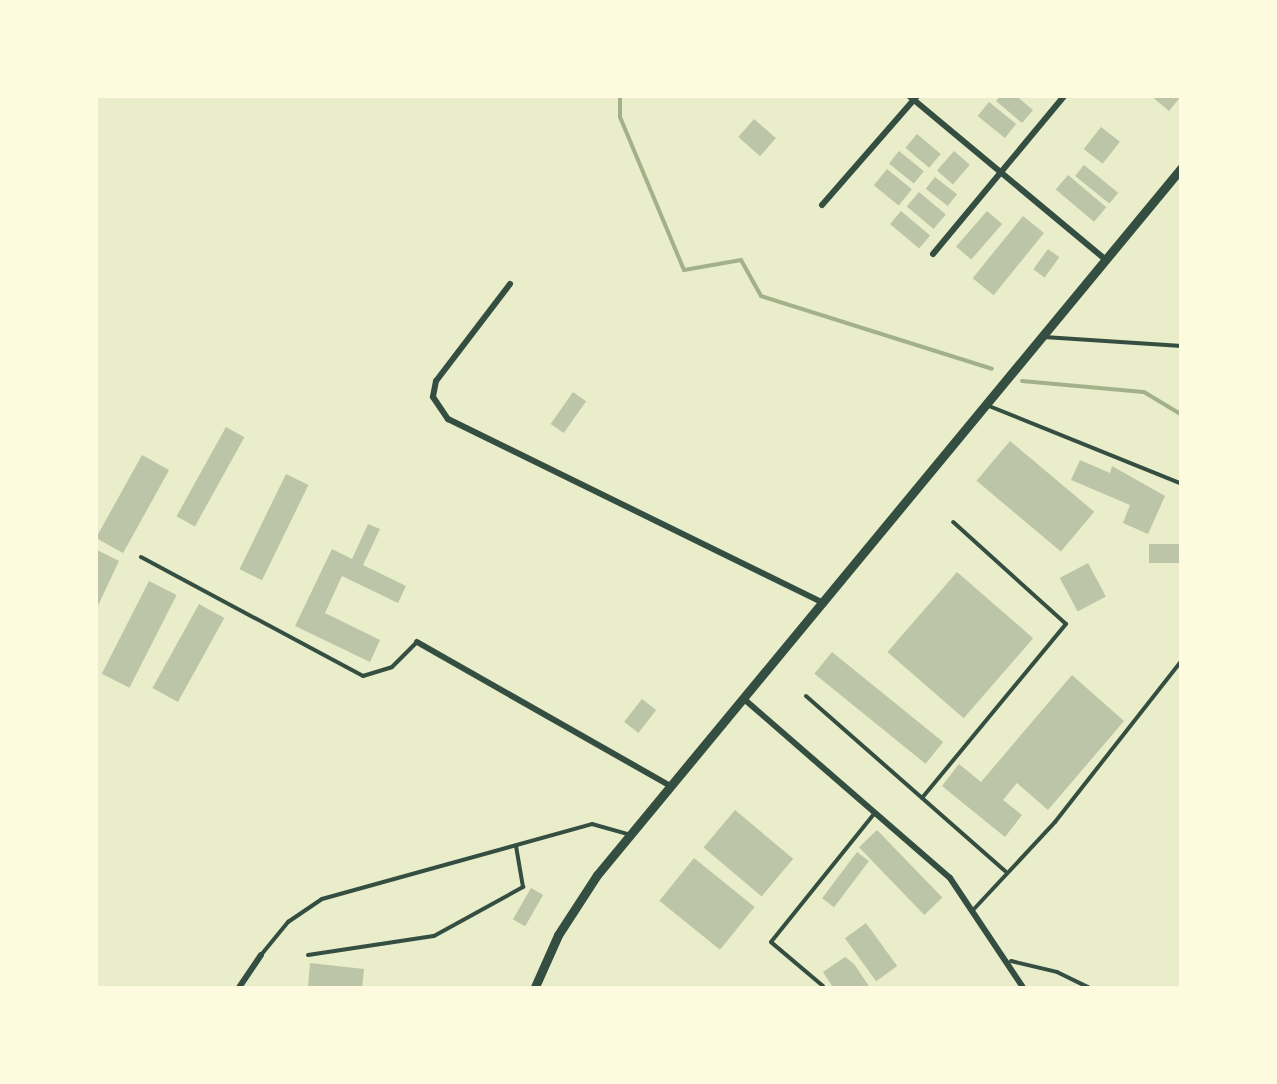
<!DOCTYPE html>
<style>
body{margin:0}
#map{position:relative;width:1277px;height:1084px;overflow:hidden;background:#e9edc9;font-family:Commissioner,sans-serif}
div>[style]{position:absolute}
.stream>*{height:4px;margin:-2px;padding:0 2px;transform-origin:2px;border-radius:2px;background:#a3b18a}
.building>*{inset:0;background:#bcc5a7;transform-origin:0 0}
.service>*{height:4px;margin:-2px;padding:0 2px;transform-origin:2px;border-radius:2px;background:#344e41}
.minor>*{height:6px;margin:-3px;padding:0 3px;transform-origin:3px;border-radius:3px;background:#344e41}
.secondary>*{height:9px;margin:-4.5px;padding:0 4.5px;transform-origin:4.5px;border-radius:4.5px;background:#344e41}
span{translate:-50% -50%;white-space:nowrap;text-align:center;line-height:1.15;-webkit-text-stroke:8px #fefae0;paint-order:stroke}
.frame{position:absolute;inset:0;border:98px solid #fefae0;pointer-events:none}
</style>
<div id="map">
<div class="stream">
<i style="left:620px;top:95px;width:22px;rotate:90deg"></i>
<i style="left:620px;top:117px;width:166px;rotate:67.3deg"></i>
<i style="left:684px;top:270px;width:58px;rotate:-10deg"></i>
<i style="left:741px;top:260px;width:41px;rotate:60.9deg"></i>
<i style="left:761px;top:296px;width:242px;rotate:17.5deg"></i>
<i style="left:1022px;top:381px;width:122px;rotate:5.2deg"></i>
<i style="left:1144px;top:392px;width:44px;rotate:31.2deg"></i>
</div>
<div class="building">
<i style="clip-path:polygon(1001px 95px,1015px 95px,1033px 110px,1022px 123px,996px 101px)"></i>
<i style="clip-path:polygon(1150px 95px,1182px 95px,1169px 111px)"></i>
<i style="left:989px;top:102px;width:35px;height:18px;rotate:39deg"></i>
<i style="left:754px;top:119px;width:29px;height:24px;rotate:41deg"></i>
<i style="left:1101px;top:127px;width:24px;height:28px;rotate:38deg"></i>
<i style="left:917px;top:134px;width:31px;height:18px;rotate:40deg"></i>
<i style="left:899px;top:151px;width:32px;height:16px;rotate:39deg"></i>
<i style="left:954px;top:151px;width:21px;height:26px;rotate:41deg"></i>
<i style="left:1084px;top:165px;width:44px;height:14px;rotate:39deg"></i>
<i style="left:887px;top:169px;width:32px;height:21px;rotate:39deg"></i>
<i style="left:1068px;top:175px;width:50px;height:19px;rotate:40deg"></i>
<i style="left:935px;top:177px;width:28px;height:15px;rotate:38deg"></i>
<i style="left:919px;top:192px;width:35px;height:19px;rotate:40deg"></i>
<i style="left:901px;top:211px;width:38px;height:17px;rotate:40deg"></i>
<i style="left:987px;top:211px;width:20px;height:47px;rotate:41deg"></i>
<i style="left:1023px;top:216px;width:27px;height:80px;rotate:39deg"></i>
<i style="left:1048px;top:249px;width:14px;height:25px;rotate:36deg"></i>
<i style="left:573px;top:392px;width:16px;height:39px;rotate:35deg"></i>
<i style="left:226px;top:427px;width:21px;height:102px;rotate:29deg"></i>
<i style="left:1010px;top:441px;width:110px;height:52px;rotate:40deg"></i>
<i style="left:142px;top:455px;width:31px;height:95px;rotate:29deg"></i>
<i style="clip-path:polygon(1080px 460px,1110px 473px,1112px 466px,1165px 496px,1148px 534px,1123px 523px,1130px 505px,1071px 480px)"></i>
<i style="left:286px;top:474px;width:25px;height:106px;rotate:26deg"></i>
<i style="clip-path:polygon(368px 524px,380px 529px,363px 565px,406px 586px,398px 603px,342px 576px,325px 613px,380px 640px,370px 662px,295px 626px,332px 549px,352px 559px)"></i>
<i style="left:1182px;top:544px;width:19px;height:33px;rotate:90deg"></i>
<i style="clip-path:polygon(95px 549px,119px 561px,95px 612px)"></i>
<i style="left:1088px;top:563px;width:38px;height:32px;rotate:62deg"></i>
<i style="left:957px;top:572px;width:101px;height:106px;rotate:41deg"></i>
<i style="left:149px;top:581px;width:31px;height:104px;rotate:27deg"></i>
<i style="left:199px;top:604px;width:29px;height:96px;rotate:29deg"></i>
<i style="left:832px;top:652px;width:143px;height:28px;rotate:39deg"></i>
<i style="clip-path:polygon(1072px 675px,1124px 721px,1048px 810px,1017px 783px,1003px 800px,1022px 815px,1005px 837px,942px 786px,959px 764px,981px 782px)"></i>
<i style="left:642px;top:699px;width:18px;height:29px;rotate:38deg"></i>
<i style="left:735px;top:810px;width:76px;height:49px;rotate:40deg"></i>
<i style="left:877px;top:830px;width:94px;height:25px;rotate:46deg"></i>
<i style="left:857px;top:852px;width:15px;height:58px;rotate:37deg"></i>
<i style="left:694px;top:858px;width:78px;height:55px;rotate:39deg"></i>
<i style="left:531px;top:888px;width:14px;height:36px;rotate:30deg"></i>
<i style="left:866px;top:923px;width:53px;height:26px;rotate:54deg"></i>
<i style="clip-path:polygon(845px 957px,854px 964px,871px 989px,834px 989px,823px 972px)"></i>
<i style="clip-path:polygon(310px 963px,364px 969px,362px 989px,308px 987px)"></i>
</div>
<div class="service">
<i style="left:1044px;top:337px;width:138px;rotate:3.7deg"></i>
<i style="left:989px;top:406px;width:208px;rotate:22deg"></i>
<i style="left:141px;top:557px;width:252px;rotate:28.2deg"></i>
<i style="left:363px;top:676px;width:30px;rotate:-17deg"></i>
<i style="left:392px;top:667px;width:35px;rotate:-45deg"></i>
<i style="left:806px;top:696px;width:265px;rotate:41.3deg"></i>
<i style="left:922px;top:798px;width:226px;rotate:-50.4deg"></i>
<i style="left:1066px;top:624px;width:152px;rotate:-137.9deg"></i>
<i style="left:974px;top:909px;width:119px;rotate:-47deg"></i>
<i style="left:1055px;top:822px;width:206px;rotate:-51.9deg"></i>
<i style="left:261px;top:955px;width:43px;rotate:-50.7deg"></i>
<i style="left:288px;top:922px;width:41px;rotate:-34.1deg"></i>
<i style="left:322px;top:899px;width:280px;rotate:-15.5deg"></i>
<i style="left:592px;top:824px;width:41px;rotate:15.8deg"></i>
<i style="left:308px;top:955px;width:127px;rotate:-8.6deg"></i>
<i style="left:434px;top:936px;width:102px;rotate:-28.8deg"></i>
<i style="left:523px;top:887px;width:42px;rotate:-99.7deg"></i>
<i style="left:1011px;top:961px;width:47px;rotate:13.4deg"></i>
<i style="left:1057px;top:972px;width:39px;rotate:26deg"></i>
<i style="left:823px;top:986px;width:68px;rotate:-139.8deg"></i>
<i style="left:771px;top:942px;width:163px;rotate:-51.2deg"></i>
</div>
<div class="minor">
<i style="left:908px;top:95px;width:258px;rotate:39.8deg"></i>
<i style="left:822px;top:205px;width:146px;rotate:-48.9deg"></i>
<i style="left:933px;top:254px;width:207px;rotate:-50.3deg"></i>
<i style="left:510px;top:284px;width:122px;rotate:127.3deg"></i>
<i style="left:436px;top:381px;width:16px;rotate:101deg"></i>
<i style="left:433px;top:397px;width:27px;rotate:56deg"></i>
<i style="left:448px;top:419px;width:419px;rotate:26.1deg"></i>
<i style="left:417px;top:642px;width:291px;rotate:29.6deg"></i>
<i style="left:744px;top:699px;width:273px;rotate:41deg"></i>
<i style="left:950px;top:878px;width:133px;rotate:56.3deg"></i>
<i style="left:238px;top:989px;width:41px;rotate:-55.9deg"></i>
</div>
<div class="secondary">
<i style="left:534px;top:989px;width:59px;rotate:-66deg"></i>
<i style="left:558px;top:935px;width:72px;rotate:-57deg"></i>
<i style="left:597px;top:875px;width:918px;rotate:-50.43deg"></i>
</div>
<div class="frame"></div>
</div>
